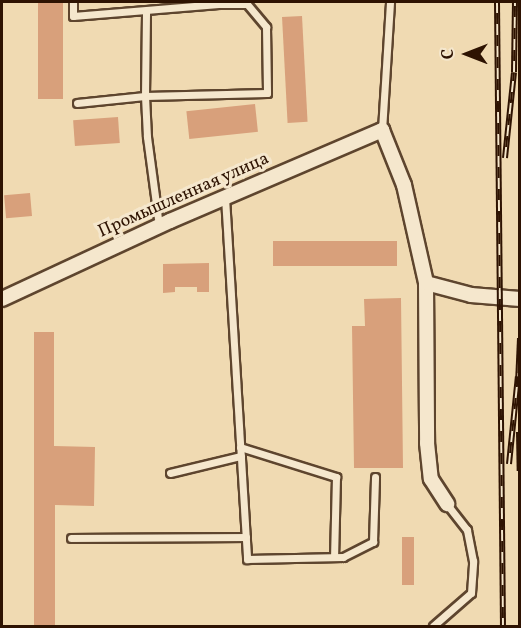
<!DOCTYPE html>
<meta charset="utf-8">
<style>
body{margin:0}
#map{position:relative;width:521px;height:628px;overflow:hidden;background:#f0dab2;font-family:Vollkorn,serif}
div>[style]{position:absolute}
.building>*{inset:0;background:#d8a07b;transform-origin:0 0}
.roads{filter:drop-shadow(2px 0 #5e452e) drop-shadow(-2px 0 #5e452e) drop-shadow(0 2px #5e452e) drop-shadow(0 -2px #5e452e)}
.lane>*{height:7px;margin:-3.5px;padding:0 3.5px;transform-origin:3.5px;border-radius:3.5px;background:#f5e7cd}
.street>*{height:14px;margin:-7px;padding:0 7px;transform-origin:7px;border-radius:7px;background:#f5e7cd}
.rail>*{height:6px;margin-top:-3px;transform-origin:0;background:repeating-linear-gradient(90deg,#f5e7cd 0 11px,#2e1302 0 22px);box-sizing:border-box;border-block:2px solid #2e1302}
span{translate:-50% -50%;white-space:nowrap;text-align:center;line-height:1.15;-webkit-text-stroke:6px #f5e7cd;paint-order:stroke}
.street-label{font-size:18px;color:#2e1302}
.frame{position:absolute;inset:0;border:3px solid #2e1302;pointer-events:none}
.north{position:absolute;left:437px;top:24px;width:60px;height:60px;-webkit-text-stroke:4px #f5e7cd;paint-order:stroke;rotate:270deg;font-size:16px;font-weight:700;line-height:24px;text-align:center;color:#2e1302}
.north::after{content:'';display:block;margin:auto;width:21px;height:27px;background:#2e1302;clip-path:polygon(50% 0,100% 100%,50% 72%,0 100%)}
</style>
<div id="map">
<div class="building">
<i style="left:38px;top:2px;width:25px;height:97px"></i>
<i style="left:302px;top:16px;width:106px;height:20px;rotate:87deg"></i>
<i style="left:255px;top:104px;width:28px;height:69px;rotate:84deg"></i>
<i style="left:118px;top:117px;width:26px;height:45px;rotate:86deg"></i>
<i style="left:30px;top:193px;width:23px;height:26px;rotate:85deg"></i>
<i style="left:397px;top:241px;width:25px;height:124px;rotate:90deg"></i>
<i style="clip-path:polygon(209px 263px,209px 292px,197px 292px,197px 287px,175px 287px,175px 292px,163px 293px,163px 264px)"></i>
<i style="clip-path:polygon(401px 298px,403px 468px,354px 468px,352px 326px,365px 326px,364px 299px)"></i>
<i style="clip-path:polygon(34px 332px,54px 332px,54px 446px,95px 447px,94px 506px,55px 505px,55px 627px,34px 627px)"></i>
<i style="left:402px;top:537px;width:12px;height:48px"></i>
</div>
<div class="roads">
<div class="lane">
<i style="left:73px;top:2px;width:14px;rotate:90deg"></i>
<i style="left:73px;top:16px;width:146px;rotate:-4.7deg"></i>
<i style="left:219px;top:4px;width:28px"></i>
<i style="left:247px;top:4px;width:30px;rotate:50deg"></i>
<i style="left:266px;top:27px;width:66px;rotate:89.1deg"></i>
<i style="left:267px;top:93px;width:122px;rotate:178.6deg"></i>
<i style="left:145px;top:96px;width:85px;rotate:-89.3deg"></i>
<i style="left:77px;top:103px;width:68px;rotate:-5.9deg"></i>
<i style="left:145px;top:96px;width:41px;rotate:87.2deg"></i>
<i style="left:147px;top:137px;width:90px;rotate:82.3deg"></i>
<i style="left:382px;top:130px;width:128px;rotate:-86.4deg"></i>
<i style="left:225px;top:197px;width:363px;rotate:86.5deg"></i>
<i style="left:247px;top:559px;width:96px;rotate:-1.2deg"></i>
<i style="left:343px;top:557px;width:34px;rotate:-27deg"></i>
<i style="left:373px;top:542px;width:65px;rotate:-88.2deg"></i>
<i style="left:240px;top:447px;width:101px;rotate:17.4deg"></i>
<i style="left:336px;top:477px;width:80px;rotate:91.4deg"></i>
<i style="left:170px;top:473px;width:73px;rotate:-13.5deg"></i>
<i style="left:71px;top:538px;width:175px;rotate:-0.3deg"></i>
<i style="left:433px;top:626px;width:50px;rotate:-41deg"></i>
<i style="left:471px;top:593px;width:32px;rotate:-86deg"></i>
<i style="left:473px;top:561px;width:32px;rotate:-101deg"></i>
<i style="left:467px;top:530px;width:33px;rotate:-128deg"></i>
</div>
<div class="street">
<i style="left:426px;top:283px;width:160px;rotate:89.6deg"></i>
<i style="left:427px;top:443px;width:36px;rotate:84deg"></i>
<i style="left:431px;top:479px;width:30px;rotate:57deg"></i>
<i style="left:2px;top:299px;width:185px;rotate:-24.9deg"></i>
<i style="left:170px;top:221px;width:231px;rotate:-23.2deg"></i>
<i style="left:382px;top:130px;width:59px;rotate:68.2deg"></i>
<i style="left:404px;top:185px;width:100px;rotate:77.3deg"></i>
<i style="left:426px;top:283px;width:47px;rotate:14.9deg"></i>
<i style="left:471px;top:295px;width:49px;rotate:4.7deg"></i>
</div>
</div>
<div class="rail">
<i style="left:497px;top:2px;width:624px;rotate:89.45deg"></i>
<i style="left:505px;top:158px;width:86px;rotate:-84deg"></i>
<i style="left:514px;top:72px;width:70px;rotate:-89.2deg"></i>
<i style="left:518px;top:384px;width:46px;rotate:-87.5deg"></i>
<i style="left:519px;top:432px;width:39px;rotate:89deg"></i>
<i style="left:509px;top:464px;width:88px;rotate:-84.2deg"></i>
</div>
<div class="street-label">
<span style="left:184px;top:196px;rotate:-24deg">Промышленная улица</span>
</div>
<div class="frame"></div>
<div class="north">С</div>
</div>
